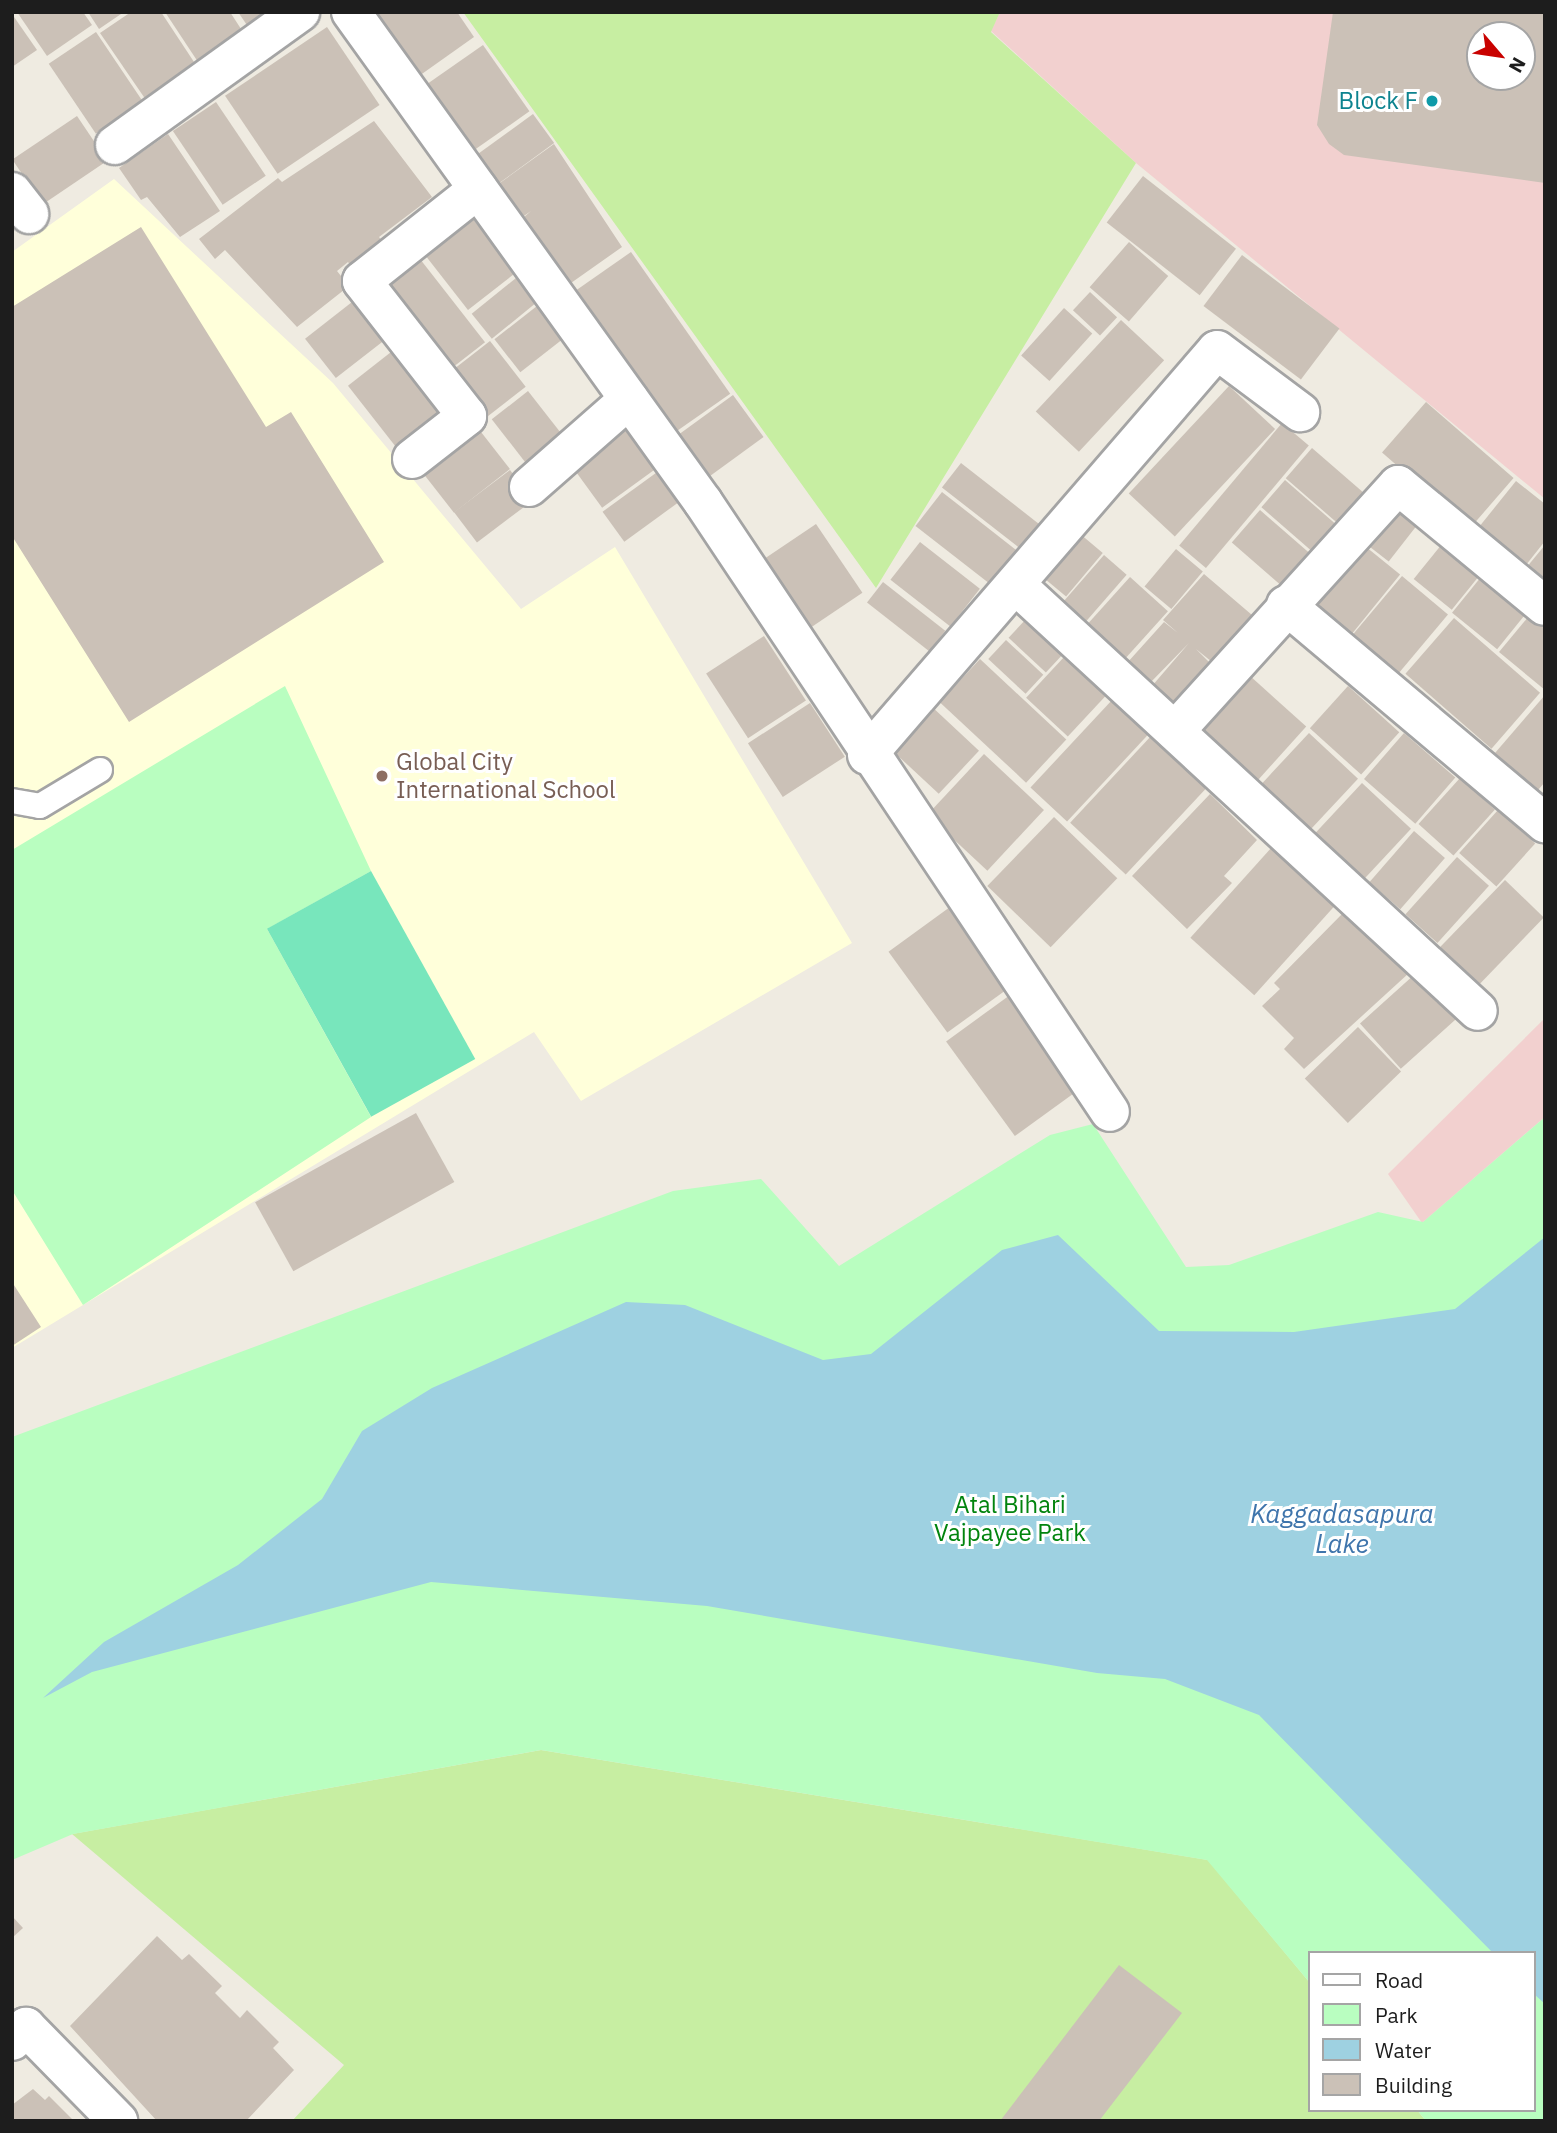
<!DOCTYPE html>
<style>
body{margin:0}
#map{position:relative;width:1557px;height:2133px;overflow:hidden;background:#efebe1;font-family:"IBM Plex Sans",sans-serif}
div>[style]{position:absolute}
.commercial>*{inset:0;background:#f2d0cf}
.education>*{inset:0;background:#ffffda}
.grass>*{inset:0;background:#c7eea2}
.park>*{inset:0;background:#b9fec0}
.pitch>*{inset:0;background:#78e6bc;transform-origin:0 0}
.water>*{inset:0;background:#9ed1e1}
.building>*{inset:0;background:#cbc1b7;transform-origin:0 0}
.roads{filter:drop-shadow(2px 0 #a4a4a4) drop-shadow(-2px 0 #a4a4a4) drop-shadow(0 2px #a4a4a4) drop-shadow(0 -2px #a4a4a4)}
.service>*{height:24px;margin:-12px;padding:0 12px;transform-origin:12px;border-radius:12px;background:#fff}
.minor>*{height:38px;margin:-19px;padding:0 19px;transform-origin:19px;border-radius:19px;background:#fff}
.dots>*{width:19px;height:19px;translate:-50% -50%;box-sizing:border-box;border:4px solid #fff;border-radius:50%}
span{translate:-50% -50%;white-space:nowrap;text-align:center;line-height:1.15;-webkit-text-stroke:6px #fff;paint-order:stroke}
.culture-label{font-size:24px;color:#0d838f}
.right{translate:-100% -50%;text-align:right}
.education-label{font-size:24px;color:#785e54}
.left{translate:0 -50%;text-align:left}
.park-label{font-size:24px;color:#02840e}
.water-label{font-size:26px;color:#3f75ac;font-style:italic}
.frame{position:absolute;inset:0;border:14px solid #1d1d1d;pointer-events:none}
.legend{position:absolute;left:1308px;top:1951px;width:228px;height:161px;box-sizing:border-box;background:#fff;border:2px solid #a5a5a5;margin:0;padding:9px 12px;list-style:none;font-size:21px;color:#1d1d1d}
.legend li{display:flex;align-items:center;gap:14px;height:35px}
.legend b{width:35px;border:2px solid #a5a5a5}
.north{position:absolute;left:1466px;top:21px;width:70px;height:70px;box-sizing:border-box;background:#fff;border:2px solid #a5a5a5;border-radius:50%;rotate:119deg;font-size:19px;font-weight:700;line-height:28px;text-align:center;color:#1d1d1d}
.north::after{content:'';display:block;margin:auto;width:24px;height:32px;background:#c90200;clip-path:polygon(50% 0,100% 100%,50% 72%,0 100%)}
</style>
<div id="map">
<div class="commercial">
<i style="clip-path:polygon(evenodd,1000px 12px,1545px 12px,1545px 499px,1136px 163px,991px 31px,1000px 12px,1480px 35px,1522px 35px,1522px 77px,1480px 77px,1480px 35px)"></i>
<i style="clip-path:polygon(1545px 1018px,1545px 1117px,1422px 1223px,1388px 1174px)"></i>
</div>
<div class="education">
<i style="clip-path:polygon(114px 179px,333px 383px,521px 609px,615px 547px,852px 943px,581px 1101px,534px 1032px,12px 1348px,12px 252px)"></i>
</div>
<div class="grass">
<i style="clip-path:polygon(463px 12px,1000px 12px,991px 32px,1136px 163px,876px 588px)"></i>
<i style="clip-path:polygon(541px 1750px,1208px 1860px,1310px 1983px,1310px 2110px,1417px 2110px,1426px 2121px,292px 2121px,344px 2065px,72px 1834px)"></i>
</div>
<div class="park">
<i style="clip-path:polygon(285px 686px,371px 871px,267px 929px,371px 1117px,83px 1305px,12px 1190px,12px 850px)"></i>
<i style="clip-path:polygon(1545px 1117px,1545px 2121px,1426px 2121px,1417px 2110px,1534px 2110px,1534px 1953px,1310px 1953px,1310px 1983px,1207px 1860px,541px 1750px,73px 1834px,12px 1860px,12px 1437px,673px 1191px,761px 1179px,839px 1266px,1050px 1135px,1093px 1124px,1186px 1267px,1229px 1265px,1378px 1212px,1423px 1222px)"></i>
</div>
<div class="pitch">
<i style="left:371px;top:871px;width:215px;height:119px;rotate:61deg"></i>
</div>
<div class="water">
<i style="clip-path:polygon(1058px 1235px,1159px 1331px,1294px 1332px,1455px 1309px,1545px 1237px,1545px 2004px,1534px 1994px,1534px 1953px,1493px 1953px,1259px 1715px,1165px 1679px,1097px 1673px,707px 1606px,431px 1582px,92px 1672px,43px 1698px,104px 1642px,238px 1565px,322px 1499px,362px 1431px,432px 1388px,626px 1302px,685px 1305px,823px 1360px,871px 1354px,1002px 1250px)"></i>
</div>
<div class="building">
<i style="clip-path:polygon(17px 12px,83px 12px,92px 25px,47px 56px)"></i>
<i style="clip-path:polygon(88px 12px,124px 12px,99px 29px)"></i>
<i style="clip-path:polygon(131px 12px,161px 12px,196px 65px,146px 100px,100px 33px)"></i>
<i style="clip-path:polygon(165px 12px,230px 12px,243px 32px,198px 62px)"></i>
<i style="clip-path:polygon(238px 12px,278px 12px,251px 31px)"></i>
<i style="clip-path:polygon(376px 12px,457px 12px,474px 37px,419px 76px)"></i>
<i style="clip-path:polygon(evenodd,1333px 12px,1545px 12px,1545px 183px,1344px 155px,1329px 144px,1317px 125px,1333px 12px,1480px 35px,1522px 35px,1522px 77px,1480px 77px,1480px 35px)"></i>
<i style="clip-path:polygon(12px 14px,37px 50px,12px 67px)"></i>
<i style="left:327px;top:27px;width:94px;height:123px;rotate:56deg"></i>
<i style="left:96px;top:32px;width:84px;height:57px;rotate:56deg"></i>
<i style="left:483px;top:45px;width:81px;height:73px;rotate:55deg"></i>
<i style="left:216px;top:102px;width:89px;height:52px;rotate:56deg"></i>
<i style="left:533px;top:114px;width:36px;height:72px;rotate:54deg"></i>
<i style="left:77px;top:116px;width:54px;height:78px;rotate:56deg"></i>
<i style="clip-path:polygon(374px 121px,432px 197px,379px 237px,385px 244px,353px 269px,348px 262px,337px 271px,349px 286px,297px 327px,225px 250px,215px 259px,199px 239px,278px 178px,282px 182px)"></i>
<i style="clip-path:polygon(168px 134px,220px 211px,180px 237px,147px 197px,141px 200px,119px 168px)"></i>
<i style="clip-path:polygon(554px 144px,622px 247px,571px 283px,524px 217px,531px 211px,521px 218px,497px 185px)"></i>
<i style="left:1143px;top:176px;width:118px;height:59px;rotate:38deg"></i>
<i style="left:466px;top:210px;width:80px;height:60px;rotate:52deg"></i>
<i style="clip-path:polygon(141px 227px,266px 427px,291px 412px,384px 562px,129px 722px,12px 536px,12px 307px)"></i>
<i style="left:1129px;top:242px;width:52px;height:60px;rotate:41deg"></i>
<i style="left:413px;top:250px;width:117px;height:51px;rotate:52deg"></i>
<i style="left:631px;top:252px;width:173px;height:66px;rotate:55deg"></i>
<i style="left:1242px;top:255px;width:122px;height:64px;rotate:37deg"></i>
<i style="left:516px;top:278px;width:32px;height:57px;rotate:51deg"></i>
<i style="left:1090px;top:292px;width:37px;height:25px;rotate:43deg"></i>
<i style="left:361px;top:295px;width:50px;height:71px;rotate:52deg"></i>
<i style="left:537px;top:306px;width:42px;height:54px;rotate:52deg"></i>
<i style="left:1064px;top:308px;width:38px;height:64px;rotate:42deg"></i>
<i style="left:1121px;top:320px;width:59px;height:125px;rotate:43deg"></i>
<i style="left:490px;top:341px;width:58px;height:55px;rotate:52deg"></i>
<i style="left:400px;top:345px;width:83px;height:66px;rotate:52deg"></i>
<i style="left:1229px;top:386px;width:63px;height:147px;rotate:43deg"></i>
<i style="left:528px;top:391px;width:61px;height:46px;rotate:52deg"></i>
<i style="left:733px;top:395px;width:52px;height:70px;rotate:54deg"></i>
<i style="left:1426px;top:402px;width:116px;height:67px;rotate:41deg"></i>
<i style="left:1282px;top:423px;width:35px;height:160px;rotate:40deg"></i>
<i style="left:629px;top:424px;width:52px;height:71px;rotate:54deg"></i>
<i style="left:481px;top:432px;width:47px;height:71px;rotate:52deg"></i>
<i style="left:1312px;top:448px;width:68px;height:40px;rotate:41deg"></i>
<i style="left:961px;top:463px;width:99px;height:31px;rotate:38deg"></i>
<i style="left:510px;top:470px;width:38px;height:70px;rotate:53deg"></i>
<i style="left:660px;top:470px;width:37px;height:71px;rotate:54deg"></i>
<i style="left:1285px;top:480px;width:67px;height:36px;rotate:41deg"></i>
<i style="clip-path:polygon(1516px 481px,1545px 504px,1545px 541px,1526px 565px,1479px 527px)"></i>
<i style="left:942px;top:492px;width:97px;height:43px;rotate:38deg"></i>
<i style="left:1391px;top:505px;width:33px;height:46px;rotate:38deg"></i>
<i style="left:1260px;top:510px;width:67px;height:43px;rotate:41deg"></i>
<i style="left:816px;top:524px;width:83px;height:64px;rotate:56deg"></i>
<i style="left:1079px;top:533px;width:31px;height:57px;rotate:40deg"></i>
<i style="left:1355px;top:538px;width:58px;height:77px;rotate:39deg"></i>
<i style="left:920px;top:542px;width:76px;height:48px;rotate:38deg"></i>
<i style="left:1442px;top:544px;width:49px;height:45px;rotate:39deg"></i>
<i style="clip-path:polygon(1545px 545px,1545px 582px,1526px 568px)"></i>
<i style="left:1176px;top:549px;width:35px;height:49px;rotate:40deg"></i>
<i style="left:1104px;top:555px;width:30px;height:63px;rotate:41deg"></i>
<i style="clip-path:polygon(1204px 574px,1252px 615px,1212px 662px,1196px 649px,1209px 662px,1173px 704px,1152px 686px,1189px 643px,1150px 683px,1127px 663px,1164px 622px,1178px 633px,1163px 620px)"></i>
<i style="left:1402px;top:576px;width:60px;height:79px;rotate:40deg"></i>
<i style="left:1130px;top:577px;width:51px;height:65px;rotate:42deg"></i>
<i style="left:1481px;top:577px;width:58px;height:46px;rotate:39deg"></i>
<i style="left:883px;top:582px;width:79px;height:26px;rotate:38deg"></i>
<i style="clip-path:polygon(1529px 616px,1545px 629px,1545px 690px,1499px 652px)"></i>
<i style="left:1027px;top:618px;width:51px;height:27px;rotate:43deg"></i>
<i style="left:1454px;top:618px;width:114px;height:74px;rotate:41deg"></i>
<i style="left:764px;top:636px;width:77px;height:69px;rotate:57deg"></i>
<i style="left:1006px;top:640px;width:51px;height:26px;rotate:43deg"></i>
<i style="left:1065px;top:656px;width:57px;height:57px;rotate:43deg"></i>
<i style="left:980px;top:659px;width:118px;height:59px;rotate:43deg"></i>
<i style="left:1249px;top:675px;width:77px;height:74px;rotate:42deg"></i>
<i style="left:1348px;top:686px;width:69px;height:57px;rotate:42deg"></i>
<i style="clip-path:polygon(1545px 695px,1545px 782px,1538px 790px,1495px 753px)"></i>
<i style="left:1113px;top:699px;width:50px;height:121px;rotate:43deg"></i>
<i style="left:810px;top:703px;width:64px;height:74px;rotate:57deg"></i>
<i style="left:930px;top:705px;width:67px;height:59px;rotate:43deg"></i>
<i style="left:1309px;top:733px;width:67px;height:72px;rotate:43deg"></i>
<i style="left:1404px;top:733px;width:68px;height:61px;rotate:41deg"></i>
<i style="left:1152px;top:735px;width:76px;height:120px;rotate:43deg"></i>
<i style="left:984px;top:754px;width:82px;height:83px;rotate:43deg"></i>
<i style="left:1460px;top:778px;width:47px;height:62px;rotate:42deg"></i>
<i style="left:1362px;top:783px;width:67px;height:68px;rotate:43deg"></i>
<i style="clip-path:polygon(1210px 794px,1257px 840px,1224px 876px,1232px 883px,1187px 929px,1132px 876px)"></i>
<i style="left:1498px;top:810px;width:50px;height:58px;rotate:42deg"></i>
<i style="left:1054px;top:817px;width:88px;height:96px;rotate:44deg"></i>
<i style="left:1414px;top:831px;width:41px;height:68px;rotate:41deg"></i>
<i style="left:1272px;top:847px;width:86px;height:122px;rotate:42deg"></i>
<i style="left:1457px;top:857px;width:43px;height:77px;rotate:42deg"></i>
<i style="left:1505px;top:880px;width:54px;height:94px;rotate:44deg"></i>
<i style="left:950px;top:907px;width:100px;height:76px;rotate:54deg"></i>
<i style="clip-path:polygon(1345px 911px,1409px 973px,1304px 1069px,1284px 1049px,1294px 1038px,1262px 1006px,1280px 989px,1274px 983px)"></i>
<i style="left:1415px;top:974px;width:61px;height:74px;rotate:48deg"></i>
<i style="left:1010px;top:995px;width:117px;height:79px;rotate:54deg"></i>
<i style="left:1358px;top:1027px;width:62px;height:74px;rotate:46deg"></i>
<i style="left:416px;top:1113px;width:79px;height:184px;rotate:61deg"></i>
<i style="clip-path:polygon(12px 1282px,41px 1327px,12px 1346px)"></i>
<i style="clip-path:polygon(12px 1916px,23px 1928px,12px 1938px)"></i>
<i style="clip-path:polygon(157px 1936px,182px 1960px,189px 1954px,222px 1986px,215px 1993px,240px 2018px,247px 2010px,279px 2042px,273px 2048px,294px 2070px,246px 2121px,157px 2121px,70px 2026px)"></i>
<i style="clip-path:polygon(1119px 1965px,1182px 2013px,1099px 2121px,1000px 2121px)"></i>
<i style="clip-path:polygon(33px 2089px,45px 2100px,49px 2096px,74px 2121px,12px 2121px,12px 2105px)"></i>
</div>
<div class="roads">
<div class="service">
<i style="left:12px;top:801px;width:28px;rotate:10deg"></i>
<i style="left:40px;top:806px;width:70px;rotate:-31deg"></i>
</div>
<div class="minor">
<i style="left:351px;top:12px;width:603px;rotate:54.31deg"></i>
<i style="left:703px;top:502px;width:733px;rotate:56.29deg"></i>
<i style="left:115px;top:145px;width:228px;rotate:-35.7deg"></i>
<i style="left:12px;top:192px;width:28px;rotate:52deg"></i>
<i style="left:412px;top:459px;width:70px;rotate:-38deg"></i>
<i style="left:467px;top:416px;width:171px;rotate:-127.9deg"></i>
<i style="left:362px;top:281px;width:148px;rotate:-38.4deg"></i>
<i style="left:529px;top:487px;width:133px;rotate:-41.3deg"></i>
<i style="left:1016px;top:585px;width:628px;rotate:42.68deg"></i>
<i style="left:1286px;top:605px;width:339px;rotate:40.1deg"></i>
<i style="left:1175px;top:731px;width:332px;rotate:-47.8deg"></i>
<i style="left:1398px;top:485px;width:190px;rotate:39.5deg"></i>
<i style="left:867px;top:755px;width:535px;rotate:-49.17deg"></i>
<i style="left:1217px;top:350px;width:104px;rotate:36.8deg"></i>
<i style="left:12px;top:2041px;width:20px;rotate:-45deg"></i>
<i style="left:26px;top:2027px;width:132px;rotate:45.6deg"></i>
</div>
</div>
<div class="dots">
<i style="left:1432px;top:101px;background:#0f9aa8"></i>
<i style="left:382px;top:776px;background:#8d6e63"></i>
</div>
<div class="culture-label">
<span class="right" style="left:1418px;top:101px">Block F</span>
</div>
<div class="education-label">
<span class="left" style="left:396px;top:776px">Global City<br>International School</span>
</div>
<div class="park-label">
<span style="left:1010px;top:1519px">Atal Bihari<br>Vajpayee Park</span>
</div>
<div class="water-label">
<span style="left:1342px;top:1529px">Kaggadasapura<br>Lake</span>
</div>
<div class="frame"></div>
<ul class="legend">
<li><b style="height:9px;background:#fff"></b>Road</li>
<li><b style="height:19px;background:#b9fec0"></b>Park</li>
<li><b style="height:19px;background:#9ed1e1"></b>Water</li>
<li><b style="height:19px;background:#cbc1b7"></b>Building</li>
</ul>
<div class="north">N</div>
</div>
